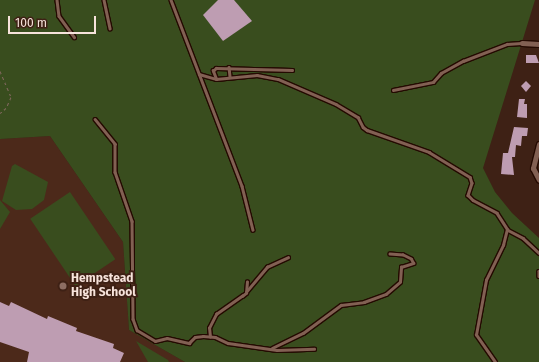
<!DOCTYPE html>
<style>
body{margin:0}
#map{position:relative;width:539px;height:362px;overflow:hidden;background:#3e2115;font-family:"Fira Sans",sans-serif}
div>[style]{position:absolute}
.built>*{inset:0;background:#4c291a}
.green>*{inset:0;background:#394d1e;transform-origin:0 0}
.building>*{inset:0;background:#be9db2}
.path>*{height:1px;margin-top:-0.5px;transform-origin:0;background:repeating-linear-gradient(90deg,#81675d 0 3px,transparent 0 6px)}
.roads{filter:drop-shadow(1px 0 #240a01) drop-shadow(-1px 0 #240a01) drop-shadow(0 1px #240a01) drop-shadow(0 -1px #240a01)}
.lane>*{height:2.5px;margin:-1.25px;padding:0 1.25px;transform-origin:1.25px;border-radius:1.25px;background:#826053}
.street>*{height:5px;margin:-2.5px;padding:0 2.5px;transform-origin:2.5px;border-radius:2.5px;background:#826053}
.dots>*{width:11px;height:11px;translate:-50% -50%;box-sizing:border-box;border:2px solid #3e2115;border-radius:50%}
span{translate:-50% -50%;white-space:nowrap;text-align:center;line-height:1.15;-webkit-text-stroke:4px #3e2115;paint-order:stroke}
.poi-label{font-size:12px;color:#f7e3db;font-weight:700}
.left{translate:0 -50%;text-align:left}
.scale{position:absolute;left:8px;top:16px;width:88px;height:18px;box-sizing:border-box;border:2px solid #f7e3db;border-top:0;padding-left:5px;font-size:12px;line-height:14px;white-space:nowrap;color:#f7e3db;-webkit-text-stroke:3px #3e2115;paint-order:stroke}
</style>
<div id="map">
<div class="built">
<i style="clip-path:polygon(50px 136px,123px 242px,129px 330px,185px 362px,0 362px,0 139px)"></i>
</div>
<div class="green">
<i style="clip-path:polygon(0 0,535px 0,483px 168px,495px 192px,512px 213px,539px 238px,539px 362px,185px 362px,129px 330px,123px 242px,50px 136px,0 139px)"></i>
<i style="clip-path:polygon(15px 164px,48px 182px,44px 200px,32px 209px,16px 210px,2px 201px,12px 166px)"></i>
<i style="left:70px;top:192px;width:81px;height:48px;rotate:56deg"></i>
<i style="clip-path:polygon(0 200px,10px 212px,0 229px)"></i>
<i style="clip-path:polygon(136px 341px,168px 360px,169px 362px,148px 362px)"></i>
</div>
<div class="building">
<i style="clip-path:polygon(218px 0,234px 0,252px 21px,223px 41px,203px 15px)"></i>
<i style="clip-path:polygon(526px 55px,536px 55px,539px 63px,526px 63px)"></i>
<i style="clip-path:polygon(526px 81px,531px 86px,526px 92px,521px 86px)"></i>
<i style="clip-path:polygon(519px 99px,525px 99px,524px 104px,527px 104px,527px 118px,517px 117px)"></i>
<i style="clip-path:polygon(514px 127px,528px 128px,527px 136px,522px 136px,521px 146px,516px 145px,515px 157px,512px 157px,514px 175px,501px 174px,503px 153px,508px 153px)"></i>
<i style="clip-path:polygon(0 302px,9px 306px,11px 302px,47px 319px,48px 316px,77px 328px,76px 331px,114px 344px,113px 348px,124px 353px,120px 362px,27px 362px,29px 352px,0 342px)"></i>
</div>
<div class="path">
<i style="left:0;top:71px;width:28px;rotate:67deg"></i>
<i style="left:11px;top:97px;width:12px;rotate:114deg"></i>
<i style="left:6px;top:108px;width:8px;rotate:140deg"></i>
</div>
<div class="roads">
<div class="lane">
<i style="left:57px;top:0;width:16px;rotate:83deg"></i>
<i style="left:59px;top:16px;width:26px;rotate:54deg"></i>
<i style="left:104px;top:0;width:29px;rotate:78deg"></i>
<i style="left:171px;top:0;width:199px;rotate:69.1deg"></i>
<i style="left:242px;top:186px;width:45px;rotate:76deg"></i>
<i style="left:229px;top:67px;width:10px;rotate:84deg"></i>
<i style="left:199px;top:74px;width:18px;rotate:16deg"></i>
<i style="left:216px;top:79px;width:41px;rotate:-5.6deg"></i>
<i style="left:257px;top:75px;width:21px;rotate:11deg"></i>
<i style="left:278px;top:79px;width:63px;rotate:23.3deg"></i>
<i style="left:336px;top:104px;width:26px;rotate:31deg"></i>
<i style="left:358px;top:117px;width:11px;rotate:63deg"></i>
<i style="left:363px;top:127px;width:5px;rotate:37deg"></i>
<i style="left:367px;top:130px;width:66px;rotate:19.5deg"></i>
<i style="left:429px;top:152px;width:48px;rotate:31.4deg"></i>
<i style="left:470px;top:177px;width:6px;rotate:72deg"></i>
<i style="left:472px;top:183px;width:13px;rotate:108deg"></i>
<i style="left:468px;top:195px;width:7px;rotate:45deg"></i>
<i style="left:473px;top:200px;width:27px;rotate:28deg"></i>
<i style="left:497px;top:213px;width:20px;rotate:57deg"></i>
<i style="left:508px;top:230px;width:17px;rotate:28deg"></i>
<i style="left:523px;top:238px;width:22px;rotate:43deg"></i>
<i style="left:216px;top:79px;width:9px;rotate:-111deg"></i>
<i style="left:213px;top:71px;width:4px;rotate:-45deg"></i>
<i style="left:216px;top:68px;width:76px;rotate:1.5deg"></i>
<i style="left:393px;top:90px;width:41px;rotate:-11.3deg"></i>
<i style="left:433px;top:82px;width:12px;rotate:-48deg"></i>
<i style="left:441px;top:73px;width:25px;rotate:-29deg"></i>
<i style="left:463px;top:61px;width:47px;rotate:-21.1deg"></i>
<i style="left:507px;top:44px;width:14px;rotate:-4deg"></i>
<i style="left:95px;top:119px;width:32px;rotate:51deg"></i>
<i style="left:115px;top:144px;width:28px;rotate:90deg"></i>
<i style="left:115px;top:172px;width:52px;rotate:70.9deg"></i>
<i style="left:132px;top:221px;width:98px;rotate:89.4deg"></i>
<i style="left:133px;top:319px;width:12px;rotate:70deg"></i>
<i style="left:137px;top:330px;width:21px;rotate:31deg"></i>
<i style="left:155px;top:341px;width:12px;rotate:-14deg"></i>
<i style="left:167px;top:338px;width:23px;rotate:13deg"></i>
<i style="left:189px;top:343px;width:8px;rotate:-45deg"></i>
<i style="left:195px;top:337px;width:8px;rotate:-7deg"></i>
<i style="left:203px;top:336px;width:12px;rotate:5deg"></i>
<i style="left:215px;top:337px;width:14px;rotate:25deg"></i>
<i style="left:228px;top:343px;width:49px;rotate:8.1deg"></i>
<i style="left:277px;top:350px;width:37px;rotate:-2deg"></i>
<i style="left:539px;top:271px;width:5px;rotate:90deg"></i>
<i style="left:246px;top:292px;width:33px;rotate:-50deg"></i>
<i style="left:267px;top:267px;width:23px;rotate:-25deg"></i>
<i style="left:210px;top:337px;width:9px;rotate:-96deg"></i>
<i style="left:209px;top:328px;width:16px;rotate:-63deg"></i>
<i style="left:216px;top:314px;width:32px;rotate:-35deg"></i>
<i style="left:242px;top:296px;width:5px;rotate:-37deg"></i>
<i style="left:246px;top:293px;width:11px;rotate:-85deg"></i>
<i style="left:272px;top:348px;width:34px;rotate:-26deg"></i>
<i style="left:303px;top:333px;width:47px;rotate:-36.4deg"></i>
<i style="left:341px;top:305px;width:23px;rotate:-7deg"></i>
<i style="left:364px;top:302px;width:23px;rotate:-20deg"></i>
<i style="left:386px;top:294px;width:18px;rotate:-41deg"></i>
<i style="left:400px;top:282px;width:15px;rotate:-86deg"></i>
<i style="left:401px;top:267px;width:13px;rotate:-18deg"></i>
<i style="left:413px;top:263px;width:4px;rotate:-117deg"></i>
<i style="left:411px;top:259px;width:9px;rotate:-153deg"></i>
<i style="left:403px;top:255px;width:13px;rotate:-176deg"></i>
<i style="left:495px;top:362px;width:33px;rotate:-125deg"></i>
<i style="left:476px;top:335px;width:56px;rotate:-79.7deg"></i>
<i style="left:486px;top:280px;width:39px;rotate:-64deg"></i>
<i style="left:503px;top:245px;width:16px;rotate:-76deg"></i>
</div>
<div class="street">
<i style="left:522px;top:43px;width:17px;rotate:3deg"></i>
<i style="left:539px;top:144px;width:25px;rotate:104deg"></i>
<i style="left:533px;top:168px;width:13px;rotate:63deg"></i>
</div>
</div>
<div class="dots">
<i style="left:63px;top:286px;background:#8d6e63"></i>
</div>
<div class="poi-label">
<span class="left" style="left:71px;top:286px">Hempstead<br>High School</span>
</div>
<div class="scale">100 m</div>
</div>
